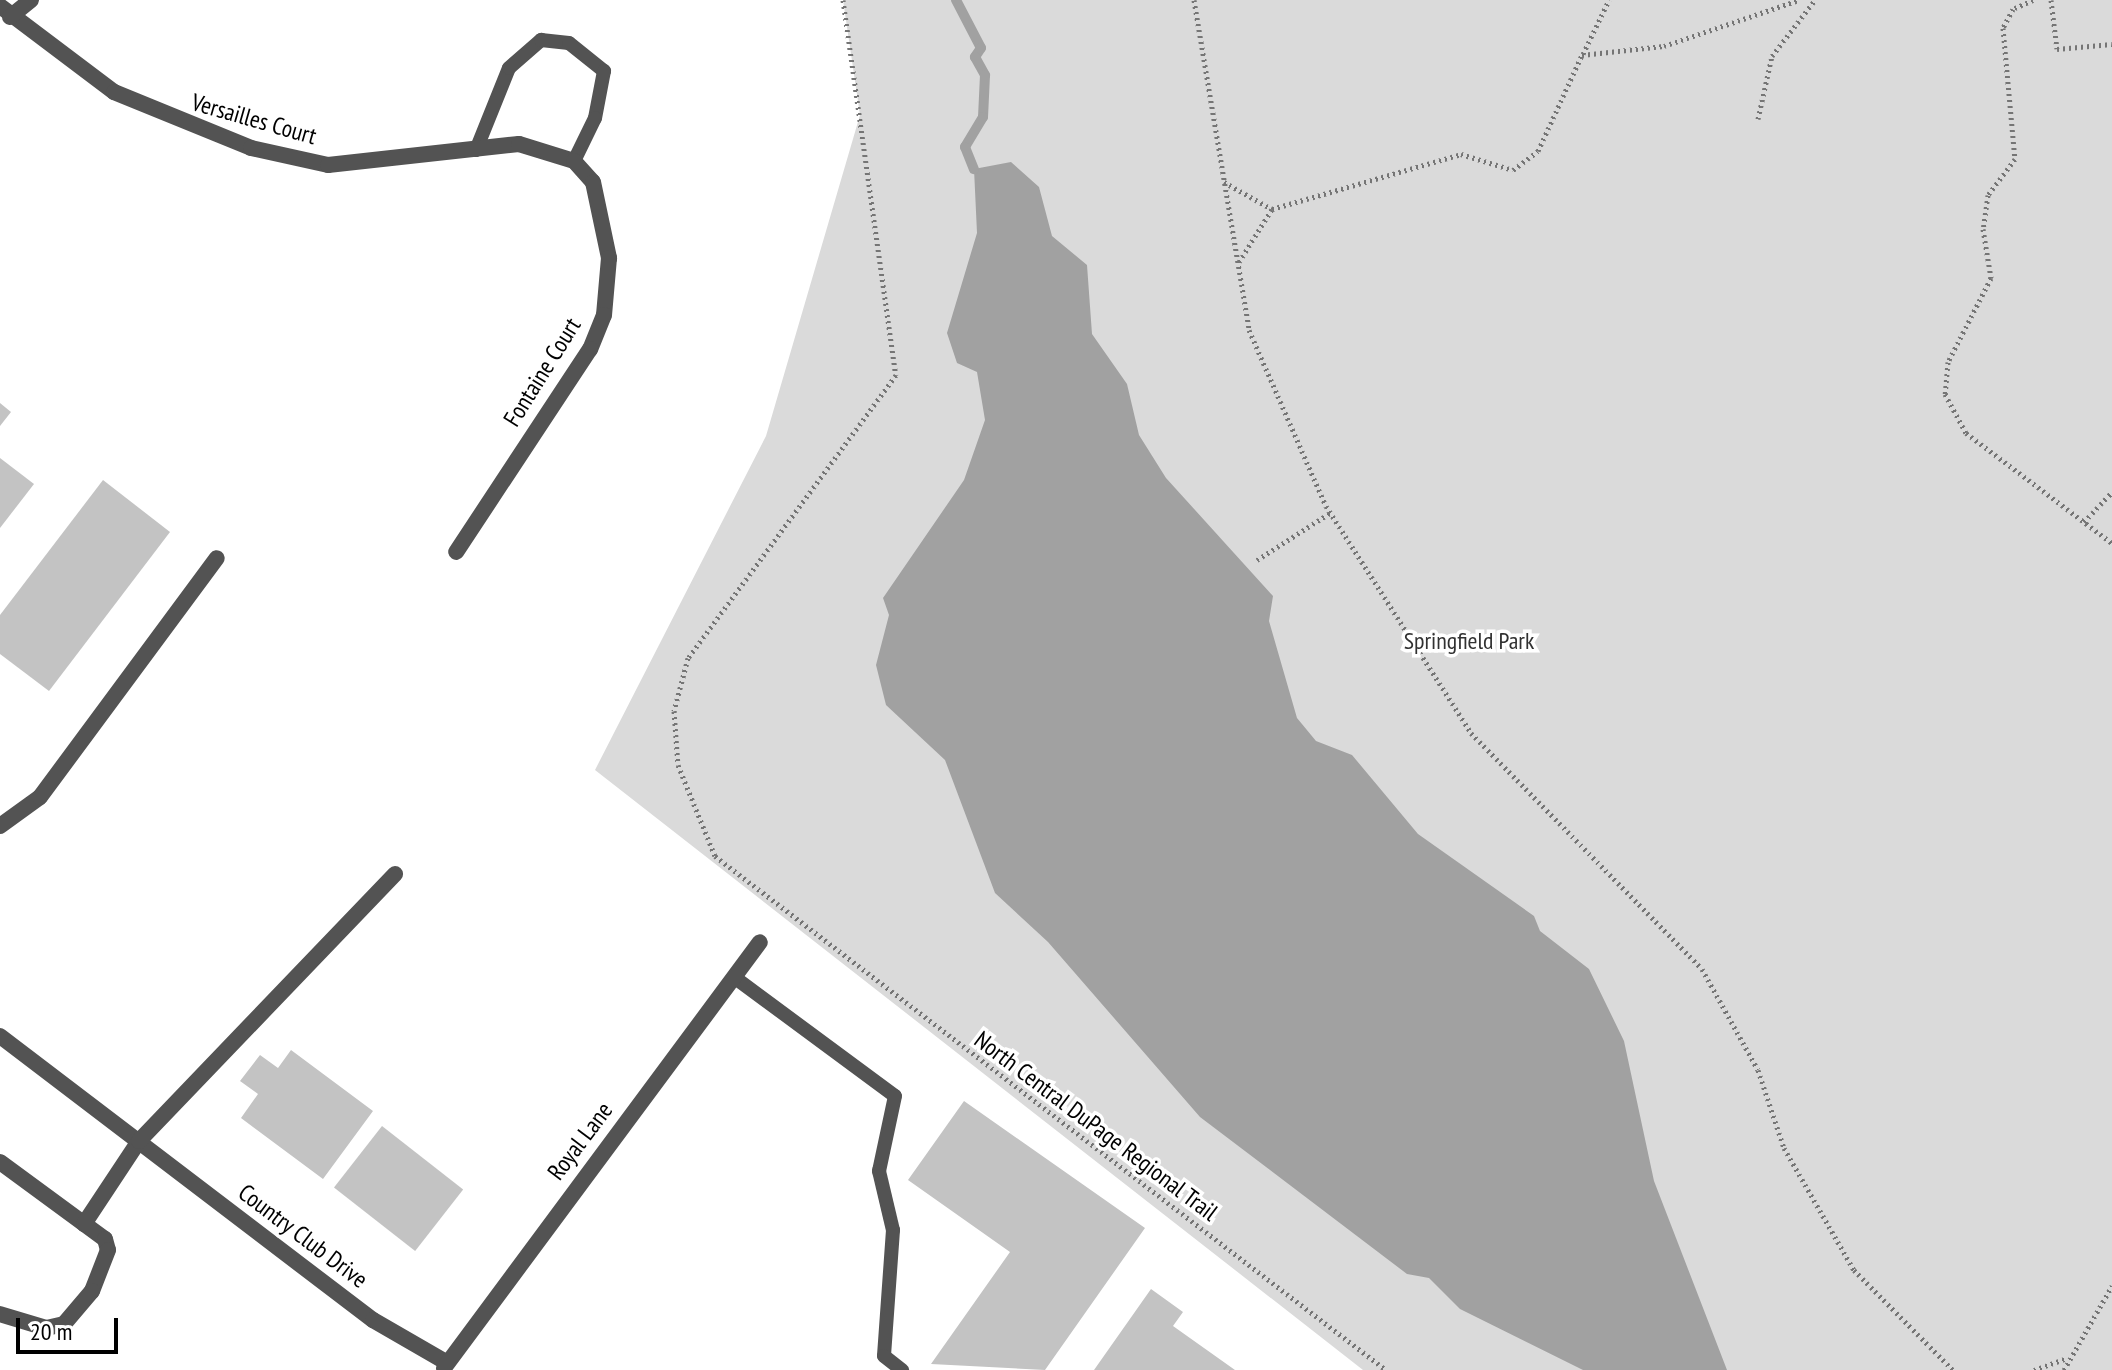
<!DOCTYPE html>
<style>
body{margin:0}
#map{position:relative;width:2112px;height:1370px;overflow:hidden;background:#fff;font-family:"PT Sans Narrow",sans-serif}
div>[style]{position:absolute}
.green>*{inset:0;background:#dadada}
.water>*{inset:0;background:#a1a1a1}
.stream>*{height:10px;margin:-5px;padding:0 5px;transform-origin:5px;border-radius:5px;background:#a1a1a1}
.building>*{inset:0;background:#c3c3c3;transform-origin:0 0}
.path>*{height:5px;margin-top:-2.5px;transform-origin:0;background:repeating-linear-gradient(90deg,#757575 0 2px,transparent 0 6px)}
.lane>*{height:14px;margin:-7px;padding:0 7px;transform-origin:7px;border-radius:7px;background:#535353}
.street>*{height:16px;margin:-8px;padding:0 8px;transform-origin:8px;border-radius:8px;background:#535353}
span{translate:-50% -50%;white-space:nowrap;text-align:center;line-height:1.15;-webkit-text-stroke:7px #fff;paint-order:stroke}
.street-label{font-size:24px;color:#000}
.park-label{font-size:24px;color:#313131}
.scale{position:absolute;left:16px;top:1318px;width:102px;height:36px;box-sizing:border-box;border:4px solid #000;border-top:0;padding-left:10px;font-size:24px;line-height:28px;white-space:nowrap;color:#000;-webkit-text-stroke:6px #fff;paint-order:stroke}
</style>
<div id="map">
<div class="green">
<i style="clip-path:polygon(843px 0,2112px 0,2112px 1370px,1363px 1370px,595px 770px,766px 436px,860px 115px)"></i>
</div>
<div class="water">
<i style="clip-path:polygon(1011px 162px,1039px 187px,1052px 236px,1087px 265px,1092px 334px,1127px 384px,1139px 435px,1166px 478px,1273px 596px,1269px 621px,1297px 718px,1316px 741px,1352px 755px,1418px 834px,1534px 916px,1540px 931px,1589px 969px,1624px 1041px,1654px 1181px,1727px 1370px,1583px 1370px,1460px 1309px,1429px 1278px,1407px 1274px,1200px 1117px,1048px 942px,995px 893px,945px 760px,886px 705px,876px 665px,889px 615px,883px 598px,964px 480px,985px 420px,977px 372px,957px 363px,947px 333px,977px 233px,974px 169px)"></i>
</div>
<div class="stream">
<i style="left:956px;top:0;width:54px;rotate:62.5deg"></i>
<i style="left:981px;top:48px;width:11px;rotate:124deg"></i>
<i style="left:975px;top:57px;width:21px;rotate:61deg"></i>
<i style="left:985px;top:75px;width:42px;rotate:92.7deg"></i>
<i style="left:983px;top:117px;width:35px;rotate:121deg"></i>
<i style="left:965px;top:147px;width:24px;rotate:68deg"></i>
</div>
<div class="building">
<i style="clip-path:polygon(0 403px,11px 412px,0 426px)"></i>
<i style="clip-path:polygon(0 458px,34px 484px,0 528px)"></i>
<i style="clip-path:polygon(103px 480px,170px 532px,49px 691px,0 654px,0 615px)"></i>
<i style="clip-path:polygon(291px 1050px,373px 1111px,323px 1179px,241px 1118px,258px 1094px,240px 1081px,260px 1055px,278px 1068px)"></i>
<i style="clip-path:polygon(964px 1101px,1145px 1228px,1045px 1370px,931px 1364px,1010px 1252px,908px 1180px)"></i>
<i style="left:382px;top:1126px;width:103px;height:78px;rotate:38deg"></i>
<i style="clip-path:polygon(1151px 1289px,1183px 1312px,1173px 1326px,1235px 1370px,1094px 1370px)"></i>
</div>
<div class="path">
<i style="left:843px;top:0;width:379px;rotate:82deg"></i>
<i style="left:896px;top:375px;width:351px;rotate:126.3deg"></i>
<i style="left:688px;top:658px;width:55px;rotate:104.8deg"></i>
<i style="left:674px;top:711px;width:54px;rotate:85.8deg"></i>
<i style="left:678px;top:765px;width:98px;rotate:67.9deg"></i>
<i style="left:715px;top:856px;width:845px;rotate:37.45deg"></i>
<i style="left:1194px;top:0;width:335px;rotate:80.5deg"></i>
<i style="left:1249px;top:330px;width:192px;rotate:66.4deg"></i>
<i style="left:1326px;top:506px;width:269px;rotate:57.4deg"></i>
<i style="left:1471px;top:733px;width:330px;rotate:45.6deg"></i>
<i style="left:1702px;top:969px;width:115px;rotate:61deg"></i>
<i style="left:1758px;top:1070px;width:82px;rotate:71.6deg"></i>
<i style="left:1784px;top:1148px;width:141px;rotate:60.2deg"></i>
<i style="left:1854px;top:1270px;width:141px;rotate:45.3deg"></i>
<i style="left:2033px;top:0;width:22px;rotate:156deg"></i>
<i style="left:2013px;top:9px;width:21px;rotate:118deg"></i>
<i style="left:2003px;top:28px;width:132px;rotate:84.8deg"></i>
<i style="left:2015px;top:159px;width:45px;rotate:126.9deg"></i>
<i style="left:1988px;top:195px;width:34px;rotate:98deg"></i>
<i style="left:1983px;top:229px;width:50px;rotate:80.7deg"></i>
<i style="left:1991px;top:278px;width:94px;rotate:117.1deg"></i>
<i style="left:1948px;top:362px;width:32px;rotate:95deg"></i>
<i style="left:1945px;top:394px;width:44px;rotate:61.7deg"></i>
<i style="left:1966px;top:433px;width:183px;rotate:37deg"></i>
<i style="left:2051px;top:0;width:49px;rotate:83deg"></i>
<i style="left:2057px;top:49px;width:55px;rotate:-5.2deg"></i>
<i style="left:1583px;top:54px;width:60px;rotate:-64.3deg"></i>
<i style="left:1758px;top:119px;width:65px;rotate:-77.5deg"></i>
<i style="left:1772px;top:56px;width:71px;rotate:-52.5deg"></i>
<i style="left:1224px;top:182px;width:55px;rotate:29.4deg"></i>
<i style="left:1272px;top:209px;width:197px;rotate:-16.2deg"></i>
<i style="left:1461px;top:154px;width:54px;rotate:17.1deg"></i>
<i style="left:1513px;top:170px;width:31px;rotate:-37deg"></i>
<i style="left:1538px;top:151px;width:106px;rotate:-65.4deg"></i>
<i style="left:1582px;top:55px;width:82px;rotate:-6.3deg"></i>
<i style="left:1664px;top:46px;width:143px;rotate:-18.8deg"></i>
<i style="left:1239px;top:262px;width:62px;rotate:-58.1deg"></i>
<i style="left:2084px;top:522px;width:41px;rotate:-47deg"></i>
<i style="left:1257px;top:560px;width:87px;rotate:-32.8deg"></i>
<i style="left:2034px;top:1370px;width:35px;rotate:-20deg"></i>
<i style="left:2064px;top:1370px;width:97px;rotate:-60.3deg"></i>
</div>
<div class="lane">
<i style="left:476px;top:150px;width:88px;rotate:-68.1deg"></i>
<i style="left:509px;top:68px;width:43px;rotate:-41.2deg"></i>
<i style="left:541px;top:40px;width:28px;rotate:6deg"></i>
<i style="left:569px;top:43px;width:45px;rotate:38.7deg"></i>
<i style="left:604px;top:71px;width:48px;rotate:100.8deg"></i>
<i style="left:595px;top:118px;width:48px;rotate:116deg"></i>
<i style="left:734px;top:977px;width:200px;rotate:36.5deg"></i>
<i style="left:895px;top:1096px;width:77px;rotate:102deg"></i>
<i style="left:879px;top:1171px;width:61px;rotate:76.7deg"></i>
<i style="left:893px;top:1230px;width:126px;rotate:94.1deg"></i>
<i style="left:884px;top:1356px;width:23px;rotate:38deg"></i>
</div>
<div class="street">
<i style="left:0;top:6px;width:143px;rotate:37deg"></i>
<i style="left:114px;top:92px;width:148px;rotate:22.2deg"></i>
<i style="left:251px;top:148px;width:79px;rotate:12.4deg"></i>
<i style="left:328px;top:165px;width:192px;rotate:-6.3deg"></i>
<i style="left:519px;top:144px;width:58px;rotate:17.2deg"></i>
<i style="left:574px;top:161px;width:28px;rotate:48deg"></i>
<i style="left:593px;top:182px;width:78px;rotate:78.1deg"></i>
<i style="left:609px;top:258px;width:57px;rotate:95deg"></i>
<i style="left:604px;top:315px;width:37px;rotate:112deg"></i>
<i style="left:590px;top:349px;width:243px;rotate:123.4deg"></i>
<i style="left:10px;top:17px;width:27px;rotate:-39deg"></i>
<i style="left:0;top:826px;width:49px;rotate:-35.9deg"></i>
<i style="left:40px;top:797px;width:297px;rotate:-53.5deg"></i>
<i style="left:0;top:1036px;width:469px;rotate:37.3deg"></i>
<i style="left:373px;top:1320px;width:82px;rotate:30deg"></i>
<i style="left:0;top:1162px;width:130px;rotate:36.3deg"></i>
<i style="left:105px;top:1239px;width:11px;rotate:75deg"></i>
<i style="left:108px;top:1250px;width:44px;rotate:111.3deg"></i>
<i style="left:92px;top:1291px;width:43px;rotate:130.3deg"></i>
<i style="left:64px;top:1324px;width:18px;rotate:167deg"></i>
<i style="left:46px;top:1328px;width:48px;rotate:-163.1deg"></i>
<i style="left:84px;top:1224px;width:100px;rotate:-56.5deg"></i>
<i style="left:139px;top:1141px;width:370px;rotate:-46.2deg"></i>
<i style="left:444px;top:1368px;width:530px;rotate:-53.43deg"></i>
</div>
<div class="street-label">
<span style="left:254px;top:119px;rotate:16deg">Versailles Court</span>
<span style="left:542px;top:372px;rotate:-58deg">Fontaine Court</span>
<span style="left:1096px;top:1126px;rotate:37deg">North Central DuPage Regional Trail</span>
<span style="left:580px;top:1141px;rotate:-53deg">Royal Lane</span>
<span style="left:303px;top:1236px;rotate:37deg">Country Club Drive</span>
</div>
<div class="park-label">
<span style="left:1469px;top:641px">Springfield Park</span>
</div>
<div class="scale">20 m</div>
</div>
